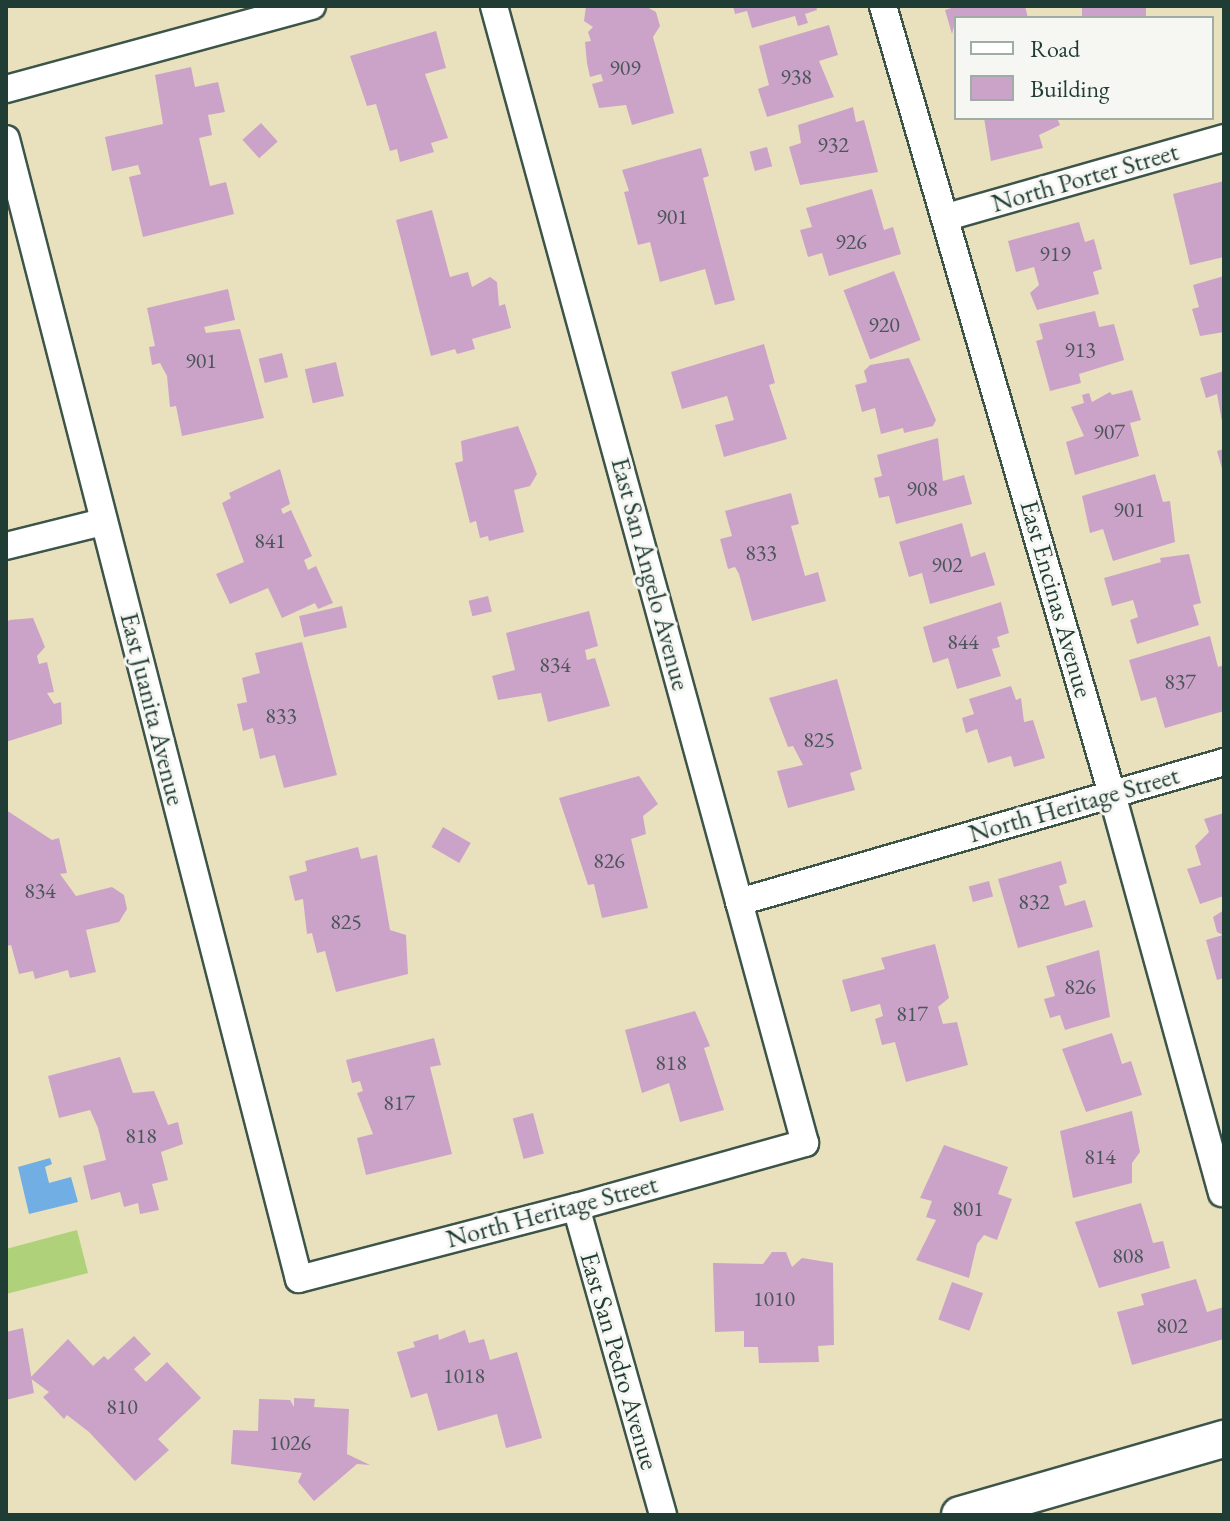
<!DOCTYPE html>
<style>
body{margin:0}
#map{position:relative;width:1230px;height:1521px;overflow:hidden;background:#e9e0be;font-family:"EB Garamond",serif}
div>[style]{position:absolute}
.green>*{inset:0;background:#afd179}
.water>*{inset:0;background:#71aee3}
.building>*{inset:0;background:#cca3c8;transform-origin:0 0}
.roads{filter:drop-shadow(2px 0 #3d5549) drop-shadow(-2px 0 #3d5549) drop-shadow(0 2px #3d5549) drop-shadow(0 -2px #3d5549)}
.street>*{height:26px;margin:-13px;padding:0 13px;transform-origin:13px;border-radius:13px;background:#fff}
.secondary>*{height:36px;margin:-18px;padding:0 18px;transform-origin:18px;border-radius:18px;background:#fff}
span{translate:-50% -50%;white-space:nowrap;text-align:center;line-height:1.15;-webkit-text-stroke:6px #f6f6f2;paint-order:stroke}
.number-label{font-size:22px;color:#4a5659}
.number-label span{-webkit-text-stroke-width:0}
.street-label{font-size:26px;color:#1f3d34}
.frame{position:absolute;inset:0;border:8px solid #1f3d34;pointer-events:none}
.legend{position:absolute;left:954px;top:16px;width:260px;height:104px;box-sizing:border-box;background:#f6f6f2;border:2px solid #a0aca6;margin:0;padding:10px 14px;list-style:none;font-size:24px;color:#1f3d34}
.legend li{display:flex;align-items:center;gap:16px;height:40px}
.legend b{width:40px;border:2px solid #a0aca6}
</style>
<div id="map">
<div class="green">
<i style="clip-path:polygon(77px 1230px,88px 1273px,6px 1294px,6px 1249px)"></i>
</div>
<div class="water">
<i style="clip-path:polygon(50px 1158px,52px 1164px,45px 1167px,49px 1183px,71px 1177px,78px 1202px,29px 1214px,18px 1167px)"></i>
</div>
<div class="building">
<i style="clip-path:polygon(586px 6px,645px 6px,656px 12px,660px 26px,653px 37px,674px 113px,632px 125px,626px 105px,599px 108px,592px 84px,603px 81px,601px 74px,590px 77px,587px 63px,585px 42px,591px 41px,588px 32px,593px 27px,584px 21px)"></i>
<i style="clip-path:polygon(733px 6px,816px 6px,817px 10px,805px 14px,808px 23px,798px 26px,795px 16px,752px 28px,747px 11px,735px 14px)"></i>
<i style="clip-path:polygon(958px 6px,1025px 6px,1028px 18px,956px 18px,952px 34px,945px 10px)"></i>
<i style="left:1082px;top:6px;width:64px;height:12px"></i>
<i style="clip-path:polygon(829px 25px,838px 55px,819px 61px,834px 97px,767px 117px,758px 89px,769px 85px,759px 46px)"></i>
<i style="clip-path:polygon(436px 31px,446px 68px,425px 74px,448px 138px,431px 143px,434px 152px,400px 162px,397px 149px,390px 151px,376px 104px,367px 106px,350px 56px)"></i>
<i style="clip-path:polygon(191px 67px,195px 87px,218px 82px,225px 112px,208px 115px,212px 135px,199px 138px,210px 186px,226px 182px,234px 214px,143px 237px,129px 177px,141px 174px,138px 165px,112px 171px,105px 137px,163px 124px,155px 75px)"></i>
<i style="clip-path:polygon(853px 107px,856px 122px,864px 120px,878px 172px,800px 185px,789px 147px,801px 143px,798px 125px)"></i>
<i style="clip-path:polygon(984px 118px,1057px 118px,1060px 125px,1039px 135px,1043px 148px,991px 161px)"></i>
<i style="left:261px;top:123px;width:25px;height:25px;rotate:48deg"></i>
<i style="left:767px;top:147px;width:20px;height:18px;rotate:75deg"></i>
<i style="clip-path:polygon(701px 148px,709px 176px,703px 178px,735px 300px,715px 305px,705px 269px,660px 282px,650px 242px,638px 245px,624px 192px,629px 191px,622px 170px)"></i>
<i style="clip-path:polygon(1224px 181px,1224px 257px,1190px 265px,1173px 194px)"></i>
<i style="clip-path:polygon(872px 189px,884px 230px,893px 227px,901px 254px,829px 276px,822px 253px,808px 257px,800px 230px,812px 227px,806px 208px)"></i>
<i style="clip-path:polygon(432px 210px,450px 277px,468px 272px,472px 287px,490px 277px,497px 282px,499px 306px,505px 304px,511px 328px,472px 339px,475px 349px,457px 354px,455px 349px,431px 356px,396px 220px)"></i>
<i style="clip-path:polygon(1079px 222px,1085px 242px,1094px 239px,1102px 269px,1093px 272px,1099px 294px,1037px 310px,1030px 293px,1039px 285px,1034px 267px,1016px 272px,1008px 241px)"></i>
<i style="left:894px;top:271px;width:74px;height:54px;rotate:69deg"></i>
<i style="clip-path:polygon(1224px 276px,1224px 332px,1200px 336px,1192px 309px,1199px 307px,1193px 285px)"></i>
<i style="clip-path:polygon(228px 289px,235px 320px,204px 327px,206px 333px,240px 329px,264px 418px,182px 436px,176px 406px,170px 407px,167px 376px,160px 363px,152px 365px,149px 347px,155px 346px,147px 308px)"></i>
<i style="clip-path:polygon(1095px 311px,1099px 327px,1114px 324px,1124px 360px,1079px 374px,1081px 383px,1050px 391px,1036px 341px,1043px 339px,1039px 324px)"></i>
<i style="clip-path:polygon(764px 344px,775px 383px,769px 385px,787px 439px,724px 457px,715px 425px,734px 420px,727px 396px,682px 409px,671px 372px)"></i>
<i style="left:282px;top:353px;width:25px;height:24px;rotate:76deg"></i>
<i style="clip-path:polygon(909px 358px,936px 420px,933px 426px,904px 433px,903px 428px,881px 434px,875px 408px,862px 412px,855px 385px,867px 382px,864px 371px,870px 365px)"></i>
<i style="left:336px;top:362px;width:35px;height:32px;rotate:77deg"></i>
<i style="clip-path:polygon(1224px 371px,1224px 427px,1223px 427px,1217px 394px,1206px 398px,1200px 378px)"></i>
<i style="clip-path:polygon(1132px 390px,1141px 420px,1130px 423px,1139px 456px,1075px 475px,1066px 442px,1084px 436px,1071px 407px,1084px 403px,1082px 395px,1089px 393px,1092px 402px,1110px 392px,1112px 395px)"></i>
<i style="clip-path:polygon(518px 426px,537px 474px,530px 486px,514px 490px,524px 532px,489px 541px,488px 536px,480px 538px,476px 521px,470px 523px,455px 463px,463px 461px,461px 441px)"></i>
<i style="clip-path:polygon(938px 438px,943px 481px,964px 475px,972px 504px,896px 524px,889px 496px,879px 498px,874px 478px,882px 476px,877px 455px)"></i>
<i style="clip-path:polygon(1224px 449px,1224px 471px,1223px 472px,1217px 451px)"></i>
<i style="clip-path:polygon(280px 469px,290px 504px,281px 509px,283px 514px,291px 510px,312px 556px,304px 560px,308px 570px,316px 566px,333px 603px,318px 609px,315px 603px,282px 618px,268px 588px,230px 604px,216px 574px,244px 562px,222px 503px,231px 498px,229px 493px)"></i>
<i style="clip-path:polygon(1155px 474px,1163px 502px,1170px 501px,1175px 542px,1113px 561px,1103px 529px,1090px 533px,1082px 496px)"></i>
<i style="clip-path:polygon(791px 493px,799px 524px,791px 526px,805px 576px,818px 572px,826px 601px,752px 621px,739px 574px,735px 567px,728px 569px,720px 539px,732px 536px,725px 511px)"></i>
<i style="clip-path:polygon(962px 523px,971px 557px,985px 552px,995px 585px,930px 604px,922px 573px,909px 577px,899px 542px)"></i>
<i style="clip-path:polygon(1189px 554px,1201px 603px,1193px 605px,1199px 625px,1137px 644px,1130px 620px,1138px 617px,1133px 600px,1112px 606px,1104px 578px,1161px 562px,1160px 558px)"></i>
<i style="left:488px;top:596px;width:16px;height:20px;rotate:76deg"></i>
<i style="clip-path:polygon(1001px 602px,1009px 633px,997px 637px,1000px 647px,992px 649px,1001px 676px,957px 689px,948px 658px,933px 663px,923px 627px)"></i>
<i style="left:342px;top:606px;width:22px;height:44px;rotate:77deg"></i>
<i style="clip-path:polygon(589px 611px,598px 646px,585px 650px,587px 660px,595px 658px,610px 706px,548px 722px,541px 693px,498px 700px,492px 676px,515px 670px,506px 633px)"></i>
<i style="clip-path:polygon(33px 618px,45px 647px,37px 656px,39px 664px,47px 662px,54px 692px,47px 693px,54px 704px,61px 702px,62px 724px,6px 742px,6px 625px,9px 620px)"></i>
<i style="clip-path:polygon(1210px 636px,1218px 667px,1224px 665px,1224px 711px,1165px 728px,1156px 697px,1141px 701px,1129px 660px)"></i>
<i style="clip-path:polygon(302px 642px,337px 775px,284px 788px,275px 755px,260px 759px,253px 728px,243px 731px,237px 704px,247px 702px,242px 678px,260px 673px,255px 653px)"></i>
<i style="clip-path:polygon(837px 679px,862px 769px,850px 773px,855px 790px,788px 808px,777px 771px,803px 765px,793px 746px,788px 747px,769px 698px)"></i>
<i style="clip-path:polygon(1011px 686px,1016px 700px,1021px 698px,1024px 722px,1033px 720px,1045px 758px,1014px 767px,1011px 756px,988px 763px,977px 729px,966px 733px,962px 718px,974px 714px,969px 699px)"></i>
<i style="clip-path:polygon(639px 776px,658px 804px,643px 816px,646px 834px,631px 839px,648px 908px,602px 918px,594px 884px,588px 885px,559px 798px)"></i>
<i style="clip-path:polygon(6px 810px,52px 840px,59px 838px,67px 873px,60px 874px,76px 896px,112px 887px,124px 895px,127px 909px,119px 922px,86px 930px,96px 972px,70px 978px,68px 970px,35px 979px,33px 971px,19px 974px,11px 945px,6px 946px)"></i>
<i style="clip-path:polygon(1224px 813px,1224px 896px,1200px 904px,1187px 869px,1201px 865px,1195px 846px,1209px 832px,1204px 819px)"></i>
<i style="left:443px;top:827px;width:32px;height:23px;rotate:30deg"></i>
<i style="clip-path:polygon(358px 847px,361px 859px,377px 855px,390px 930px,406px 935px,408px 974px,336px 992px,325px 951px,317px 953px,312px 933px,307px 934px,303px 899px,295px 901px,289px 876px,307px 871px,305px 861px)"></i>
<i style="clip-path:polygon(1061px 861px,1067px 883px,1059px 886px,1065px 906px,1085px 900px,1093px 927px,1018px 948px,998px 879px)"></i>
<i style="left:989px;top:881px;width:16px;height:21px;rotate:75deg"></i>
<i style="clip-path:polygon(1224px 910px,1224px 978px,1217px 980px,1206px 940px,1223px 935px,1217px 932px,1213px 917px)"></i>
<i style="clip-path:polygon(935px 944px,949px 998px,938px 1007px,943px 1024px,957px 1022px,968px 1065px,906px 1082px,895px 1042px,882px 1045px,875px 1019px,883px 1016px,880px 1004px,851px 1012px,842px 980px,885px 969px,881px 958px)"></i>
<i style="clip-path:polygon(1099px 950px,1110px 1017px,1065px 1030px,1060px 1015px,1050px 1018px,1044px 999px,1055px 996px,1046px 966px)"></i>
<i style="clip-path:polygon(695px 1011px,710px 1046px,704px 1048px,724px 1110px,680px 1122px,669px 1083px,642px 1093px,625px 1030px)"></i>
<i style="clip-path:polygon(1112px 1033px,1122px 1064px,1131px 1061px,1142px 1095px,1086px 1112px,1062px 1049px)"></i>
<i style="clip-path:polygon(434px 1038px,441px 1065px,430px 1067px,452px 1154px,366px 1175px,357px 1138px,373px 1134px,357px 1093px,363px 1091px,360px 1081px,352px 1083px,346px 1060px)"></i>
<i style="clip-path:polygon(120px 1057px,133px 1093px,154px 1091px,168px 1125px,178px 1122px,183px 1144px,161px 1152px,168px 1180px,152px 1184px,159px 1210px,140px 1214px,138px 1203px,124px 1207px,120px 1192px,91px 1200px,83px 1166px,106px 1160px,98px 1128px,90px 1110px,59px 1118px,48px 1076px)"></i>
<i style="clip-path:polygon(1132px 1111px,1140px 1152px,1132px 1163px,1132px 1183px,1073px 1198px,1060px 1131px)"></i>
<i style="left:533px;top:1113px;width:42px;height:21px;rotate:75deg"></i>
<i style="clip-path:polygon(944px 1145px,1008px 1167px,998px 1194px,1012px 1199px,997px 1240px,984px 1235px,977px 1244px,969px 1278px,916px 1260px,936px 1220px,926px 1217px,932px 1201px,920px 1198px)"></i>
<i style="clip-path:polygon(1141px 1203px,1153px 1243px,1163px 1241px,1170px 1268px,1099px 1288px,1075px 1222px)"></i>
<i style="clip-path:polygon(772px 1252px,786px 1252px,792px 1267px,802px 1258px,833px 1263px,834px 1345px,818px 1346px,819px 1362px,759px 1363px,758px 1347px,744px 1347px,744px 1331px,715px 1332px,713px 1263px,763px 1264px)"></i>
<i style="clip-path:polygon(1196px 1279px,1207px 1312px,1224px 1307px,1224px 1339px,1132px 1365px,1117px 1312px,1144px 1305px,1141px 1294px)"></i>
<i style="left:952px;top:1282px;width:33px;height:40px;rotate:20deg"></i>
<i style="clip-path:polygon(23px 1328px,34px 1393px,6px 1400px,6px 1332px)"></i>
<i style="clip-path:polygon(465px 1330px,469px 1343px,484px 1339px,490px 1360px,517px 1352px,542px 1438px,506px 1448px,497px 1414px,438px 1431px,427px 1393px,411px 1398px,397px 1352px,415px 1347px,413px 1342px,438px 1334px,439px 1340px)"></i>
<i style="clip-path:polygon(134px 1336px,151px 1354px,134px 1369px,146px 1382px,167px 1362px,201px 1398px,158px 1439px,169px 1450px,135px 1481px,89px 1432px,67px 1415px,64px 1419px,43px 1397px,49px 1392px,30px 1378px,68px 1339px,93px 1366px,104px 1356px,108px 1360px)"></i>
<i style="clip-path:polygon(294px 1398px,315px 1399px,314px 1407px,349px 1409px,347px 1454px,370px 1465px,357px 1464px,314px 1501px,298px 1482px,302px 1473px,231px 1464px,233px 1430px,258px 1431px,259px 1399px,290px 1400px,294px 1407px)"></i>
</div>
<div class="roads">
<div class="street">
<i style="left:883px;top:6px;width:821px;rotate:73.8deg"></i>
<i style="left:1112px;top:794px;width:414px;rotate:74.6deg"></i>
<i style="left:6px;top:89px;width:317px;rotate:-15.2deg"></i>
<i style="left:6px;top:139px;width:1177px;rotate:75.59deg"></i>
<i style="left:299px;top:1279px;width:286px;rotate:-14.6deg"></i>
<i style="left:576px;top:1207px;width:238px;rotate:-15.6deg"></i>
<i style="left:805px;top:1143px;width:1179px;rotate:-105.3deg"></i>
<i style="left:947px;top:217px;width:288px;rotate:-15.9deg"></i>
<i style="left:6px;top:546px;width:100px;rotate:-13.9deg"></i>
<i style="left:739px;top:902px;width:505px;rotate:-16.1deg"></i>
<i style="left:576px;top:1207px;width:320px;rotate:74.2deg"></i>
</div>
<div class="secondary">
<i style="left:960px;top:1515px;width:275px;rotate:-16.1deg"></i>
</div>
</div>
<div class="number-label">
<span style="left:625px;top:68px">909</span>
<span style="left:796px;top:77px">938</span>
<span style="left:833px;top:145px">932</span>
<span style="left:672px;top:217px">901</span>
<span style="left:851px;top:242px">926</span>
<span style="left:1055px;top:254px">919</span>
<span style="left:884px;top:325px">920</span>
<span style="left:1080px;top:350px">913</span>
<span style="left:201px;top:361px">901</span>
<span style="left:1109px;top:432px">907</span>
<span style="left:922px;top:489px">908</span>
<span style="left:1129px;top:510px">901</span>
<span style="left:270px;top:541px">841</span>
<span style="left:761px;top:553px">833</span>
<span style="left:947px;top:565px">902</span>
<span style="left:963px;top:642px">844</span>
<span style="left:555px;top:665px">834</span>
<span style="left:1180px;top:682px">837</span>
<span style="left:281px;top:716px">833</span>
<span style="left:819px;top:740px">825</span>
<span style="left:609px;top:861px">826</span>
<span style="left:40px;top:891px">834</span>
<span style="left:1034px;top:902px">832</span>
<span style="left:346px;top:922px">825</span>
<span style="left:1080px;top:987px">826</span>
<span style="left:912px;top:1014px">817</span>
<span style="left:671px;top:1063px">818</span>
<span style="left:399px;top:1103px">817</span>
<span style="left:141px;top:1136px">818</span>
<span style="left:1100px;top:1157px">814</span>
<span style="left:968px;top:1209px">801</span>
<span style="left:1128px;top:1256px">808</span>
<span style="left:774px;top:1299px">1010</span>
<span style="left:1172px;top:1326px">802</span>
<span style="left:464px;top:1376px">1018</span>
<span style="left:122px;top:1407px">810</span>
<span style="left:290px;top:1443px">1026</span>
</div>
<div class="street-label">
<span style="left:1085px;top:178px;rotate:-16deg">North Porter Street</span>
<span style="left:650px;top:574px;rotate:75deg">East San Angelo Avenue</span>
<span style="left:1056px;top:599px;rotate:74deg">East Encinas Avenue</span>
<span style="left:152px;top:709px;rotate:76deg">East Juanita Avenue</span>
<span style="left:1074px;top:805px;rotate:-16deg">North Heritage Street</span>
<span style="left:552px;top:1212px;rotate:-15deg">North Heritage Street</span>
<span style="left:619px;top:1361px;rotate:74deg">East San Pedro Avenue</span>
</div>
<div class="frame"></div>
<ul class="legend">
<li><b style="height:10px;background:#fff"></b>Road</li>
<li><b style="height:22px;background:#cca3c8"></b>Building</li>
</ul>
</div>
